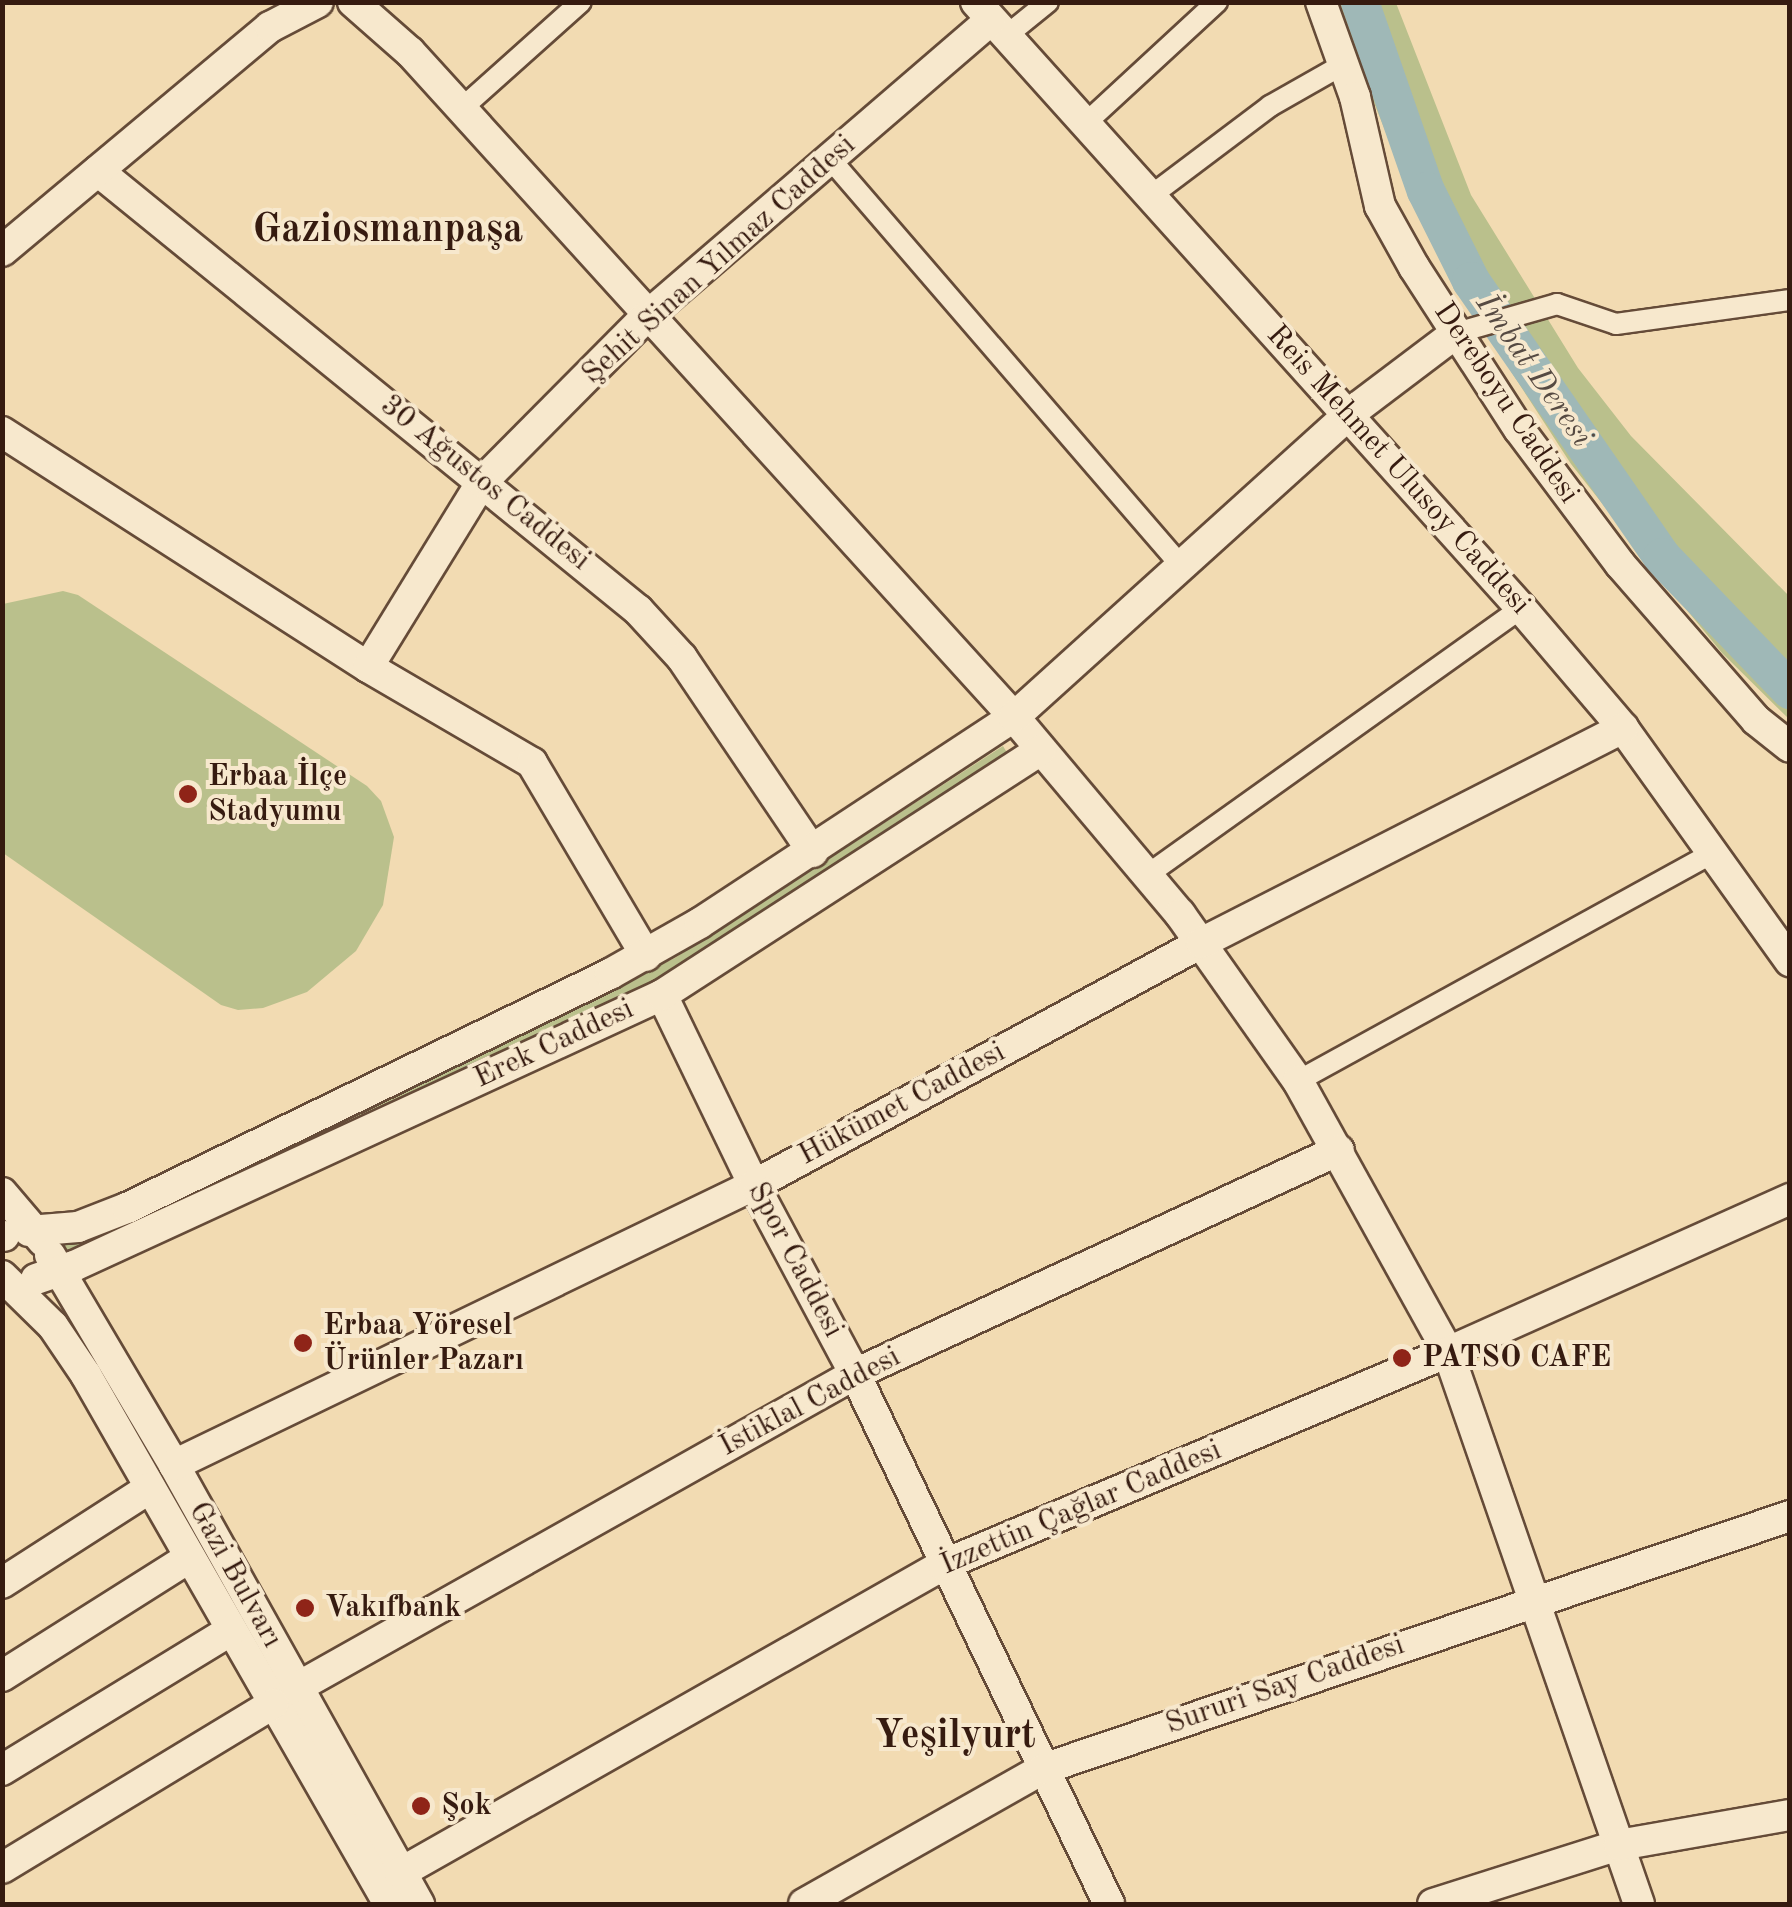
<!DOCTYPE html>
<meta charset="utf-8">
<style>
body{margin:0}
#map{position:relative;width:1792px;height:1907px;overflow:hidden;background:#f2dbb2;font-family:"Old Standard TT",serif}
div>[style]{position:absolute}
.green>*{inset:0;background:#bac08c}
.river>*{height:38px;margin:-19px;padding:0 19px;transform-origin:19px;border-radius:19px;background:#9fb8b7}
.roads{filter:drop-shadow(2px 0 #654b38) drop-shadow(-2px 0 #654b38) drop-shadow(0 2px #654b38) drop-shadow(0 -2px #654b38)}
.street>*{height:20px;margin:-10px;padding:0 10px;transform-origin:10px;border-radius:10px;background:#f7e8cd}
.secondary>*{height:30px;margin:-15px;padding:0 15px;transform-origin:15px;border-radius:15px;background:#f7e8cd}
.dots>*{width:28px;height:28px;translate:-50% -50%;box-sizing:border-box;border:5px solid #f7e8cd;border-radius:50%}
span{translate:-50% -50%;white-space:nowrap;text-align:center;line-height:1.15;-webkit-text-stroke:8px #f7e8cd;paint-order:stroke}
.street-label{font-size:30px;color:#361b10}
.poi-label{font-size:30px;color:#361b10;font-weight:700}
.left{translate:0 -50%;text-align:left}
.water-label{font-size:32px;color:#564a42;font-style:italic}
.district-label{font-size:40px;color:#361b10;font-weight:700}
.frame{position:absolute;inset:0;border:5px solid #361b10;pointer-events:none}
</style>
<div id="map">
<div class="green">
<i style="clip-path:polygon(1334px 3px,1396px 3px,1471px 195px,1578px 368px,1631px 436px,1789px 596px,1789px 719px,1722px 653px,1668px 587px,1571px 464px,1512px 373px,1425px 230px)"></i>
<i style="clip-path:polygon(63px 591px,78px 595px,367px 786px,381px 801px,394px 837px,383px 905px,356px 951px,307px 992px,263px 1008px,238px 1010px,221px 1005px,3px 853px,3px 604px)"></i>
<i style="clip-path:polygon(1003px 746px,1009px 756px,649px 984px,69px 1254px,62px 1240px,200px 1189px,238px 1166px,675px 958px)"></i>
</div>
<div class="river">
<i style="left:1360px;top:2px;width:200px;rotate:70.8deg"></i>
<i style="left:1426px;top:191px;width:101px;rotate:63.4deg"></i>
<i style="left:1471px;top:281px;width:336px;rotate:55.3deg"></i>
<i style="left:1662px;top:557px;width:185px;rotate:46.1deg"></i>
</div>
<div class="roads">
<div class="street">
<i style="left:1006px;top:36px;width:54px;rotate:-39deg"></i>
<i style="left:460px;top:110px;width:162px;rotate:-41.8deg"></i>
<i style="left:1087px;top:122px;width:177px;rotate:-42.7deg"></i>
<i style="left:831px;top:160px;width:539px;rotate:49.21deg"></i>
<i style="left:1152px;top:195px;width:148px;rotate:-37deg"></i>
<i style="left:1270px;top:106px;width:85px;rotate:-29.6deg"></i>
<i style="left:1456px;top:333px;width:105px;rotate:-16deg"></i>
<i style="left:1557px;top:304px;width:62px;rotate:18.7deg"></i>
<i style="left:1616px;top:324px;width:176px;rotate:-7.9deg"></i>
<i style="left:1147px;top:875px;width:460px;rotate:-35.5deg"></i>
<i style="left:1298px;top:1081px;width:474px;rotate:-28.8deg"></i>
</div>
<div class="secondary">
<i style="left:353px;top:2px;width:76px;rotate:41.3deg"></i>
<i style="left:410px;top:52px;width:898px;rotate:47.75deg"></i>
<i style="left:1014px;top:717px;width:258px;rotate:49.9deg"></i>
<i style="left:1180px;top:914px;width:204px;rotate:54.8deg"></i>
<i style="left:1298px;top:1081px;width:310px;rotate:61deg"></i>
<i style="left:1448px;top:1352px;width:584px;rotate:70.91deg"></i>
<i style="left:976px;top:2px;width:815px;rotate:48.03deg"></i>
<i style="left:1521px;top:608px;width:157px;rotate:49.6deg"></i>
<i style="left:1623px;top:728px;width:287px;rotate:54.4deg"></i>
<i style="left:1321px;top:2px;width:101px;rotate:70.3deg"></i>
<i style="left:1355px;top:97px;width:112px;rotate:77.1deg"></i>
<i style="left:1380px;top:206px;width:70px;rotate:60.9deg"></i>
<i style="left:1414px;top:267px;width:193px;rotate:57.1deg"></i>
<i style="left:1519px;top:429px;width:169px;rotate:53.2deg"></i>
<i style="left:1620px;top:564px;width:207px;rotate:48.9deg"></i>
<i style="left:1756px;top:720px;width:43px;rotate:38.5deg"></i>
<i style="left:98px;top:171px;width:696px;rotate:39.11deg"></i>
<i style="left:638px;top:610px;width:65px;rotate:47.5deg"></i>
<i style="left:682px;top:658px;width:234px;rotate:56deg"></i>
<i style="left:2px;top:251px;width:349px;rotate:-39.9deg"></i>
<i style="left:270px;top:27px;width:54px;rotate:-27.5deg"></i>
<i style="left:2px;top:432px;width:435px;rotate:32.7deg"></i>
<i style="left:368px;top:667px;width:190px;rotate:30.3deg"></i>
<i style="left:532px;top:763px;width:224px;rotate:59.4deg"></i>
<i style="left:368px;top:667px;width:217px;rotate:-58.4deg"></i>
<i style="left:482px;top:482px;width:235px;rotate:-45.2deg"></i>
<i style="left:648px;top:315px;width:452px;rotate:-40.7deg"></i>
<i style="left:662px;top:995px;width:211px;rotate:64.2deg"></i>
<i style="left:754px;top:1185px;width:214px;rotate:61.9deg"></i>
<i style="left:855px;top:1374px;width:588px;rotate:64.39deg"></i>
<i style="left:2px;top:1193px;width:63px;rotate:49.5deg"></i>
<i style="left:29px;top:1231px;width:49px;rotate:-4.7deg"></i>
<i style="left:78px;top:1227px;width:53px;rotate:-21.2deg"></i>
<i style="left:127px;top:1208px;width:537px;rotate:-25.85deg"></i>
<i style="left:610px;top:974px;width:103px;rotate:-29.5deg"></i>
<i style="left:700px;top:923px;width:376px;rotate:-33.3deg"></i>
<i style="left:1014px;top:717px;width:452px;rotate:-42.1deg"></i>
<i style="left:1349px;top:414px;width:134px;rotate:-37.1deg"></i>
<i style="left:2px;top:1236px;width:2px"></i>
<i style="left:50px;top:1255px;width:244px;rotate:59.4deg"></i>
<i style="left:174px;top:1465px;width:503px;rotate:60.83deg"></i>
<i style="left:2px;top:1276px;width:71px;rotate:44.4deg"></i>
<i style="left:53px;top:1326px;width:59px;rotate:56deg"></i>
<i style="left:86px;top:1375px;width:610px;rotate:60.2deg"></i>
<i style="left:36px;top:1279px;width:40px;rotate:-18.9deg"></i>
<i style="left:74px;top:1266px;width:647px;rotate:-24.74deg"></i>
<i style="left:662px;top:995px;width:451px;rotate:-32.9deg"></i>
<i style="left:174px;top:1465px;width:644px;rotate:-25.77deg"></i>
<i style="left:754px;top:1185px;width:508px;rotate:-28.43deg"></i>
<i style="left:1201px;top:943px;width:474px;rotate:-27deg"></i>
<i style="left:2px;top:1583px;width:176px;rotate:-32.7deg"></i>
<i style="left:2px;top:1676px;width:222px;rotate:-32.3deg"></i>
<i style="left:298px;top:1687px;width:639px;rotate:-29.33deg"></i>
<i style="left:855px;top:1374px;width:533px;rotate:-24.84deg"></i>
<i style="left:2px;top:1770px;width:268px;rotate:-31.4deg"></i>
<i style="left:2px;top:1868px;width:317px;rotate:-31.2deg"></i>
<i style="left:400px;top:1873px;width:624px;rotate:-29.56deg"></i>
<i style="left:943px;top:1565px;width:548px;rotate:-22.87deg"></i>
<i style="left:1448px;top:1352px;width:375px;rotate:-24.1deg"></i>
<i style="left:804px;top:1904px;width:274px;rotate:-29.5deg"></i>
<i style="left:1043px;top:1769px;width:789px;rotate:-18.71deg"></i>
<i style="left:1433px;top:1904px;width:195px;rotate:-17.6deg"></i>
<i style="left:1619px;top:1845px;width:174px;rotate:-10deg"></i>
</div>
</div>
<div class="dots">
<i style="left:188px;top:794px;background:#8f2418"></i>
<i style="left:303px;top:1343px;background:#8f2418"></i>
<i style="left:1402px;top:1358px;background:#8f2418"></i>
<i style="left:305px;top:1608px;background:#8f2418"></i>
<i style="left:421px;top:1806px;background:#8f2418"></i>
</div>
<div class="street-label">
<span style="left:719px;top:260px;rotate:-42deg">Şehit Sinan Yılmaz Caddesi</span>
<span style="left:1506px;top:403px;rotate:56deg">Dereboyu Caddesi</span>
<span style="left:1398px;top:470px;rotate:48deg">Reis Mehmet Ulusoy Caddesi</span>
<span style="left:485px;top:483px;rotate:39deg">30 Ağustos Caddesi</span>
<span style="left:554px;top:1044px;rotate:-25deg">Erek Caddesi</span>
<span style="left:902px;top:1104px;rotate:-28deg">Hükümet Caddesi</span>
<span style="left:795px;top:1260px;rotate:62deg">Spor Caddesi</span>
<span style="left:810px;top:1402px;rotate:-28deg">İstiklal Caddesi</span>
<span style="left:1081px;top:1508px;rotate:-23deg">İzzettin Çağlar Caddesi</span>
<span style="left:235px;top:1575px;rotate:61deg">Gazi Bulvarı</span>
<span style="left:1285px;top:1685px;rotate:-19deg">Sururi Say Caddesi</span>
</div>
<div class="poi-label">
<span class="left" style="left:208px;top:794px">Erbaa İlçe<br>Stadyumu</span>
<span class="left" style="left:323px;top:1343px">Erbaa Yöresel<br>Ürünler Pazarı</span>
<span class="left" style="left:1422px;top:1358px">PATSO CAFE</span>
<span class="left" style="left:325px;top:1608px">Vakıfbank</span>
<span class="left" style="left:441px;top:1806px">Şok</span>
</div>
<div class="water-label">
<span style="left:1533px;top:371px;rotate:55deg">İmbat Deresi</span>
</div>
<div class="district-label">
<span style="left:388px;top:231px">Gaziosmanpaşa</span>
<span style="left:955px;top:1737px">Yeşilyurt</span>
</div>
<div class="frame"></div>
</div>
